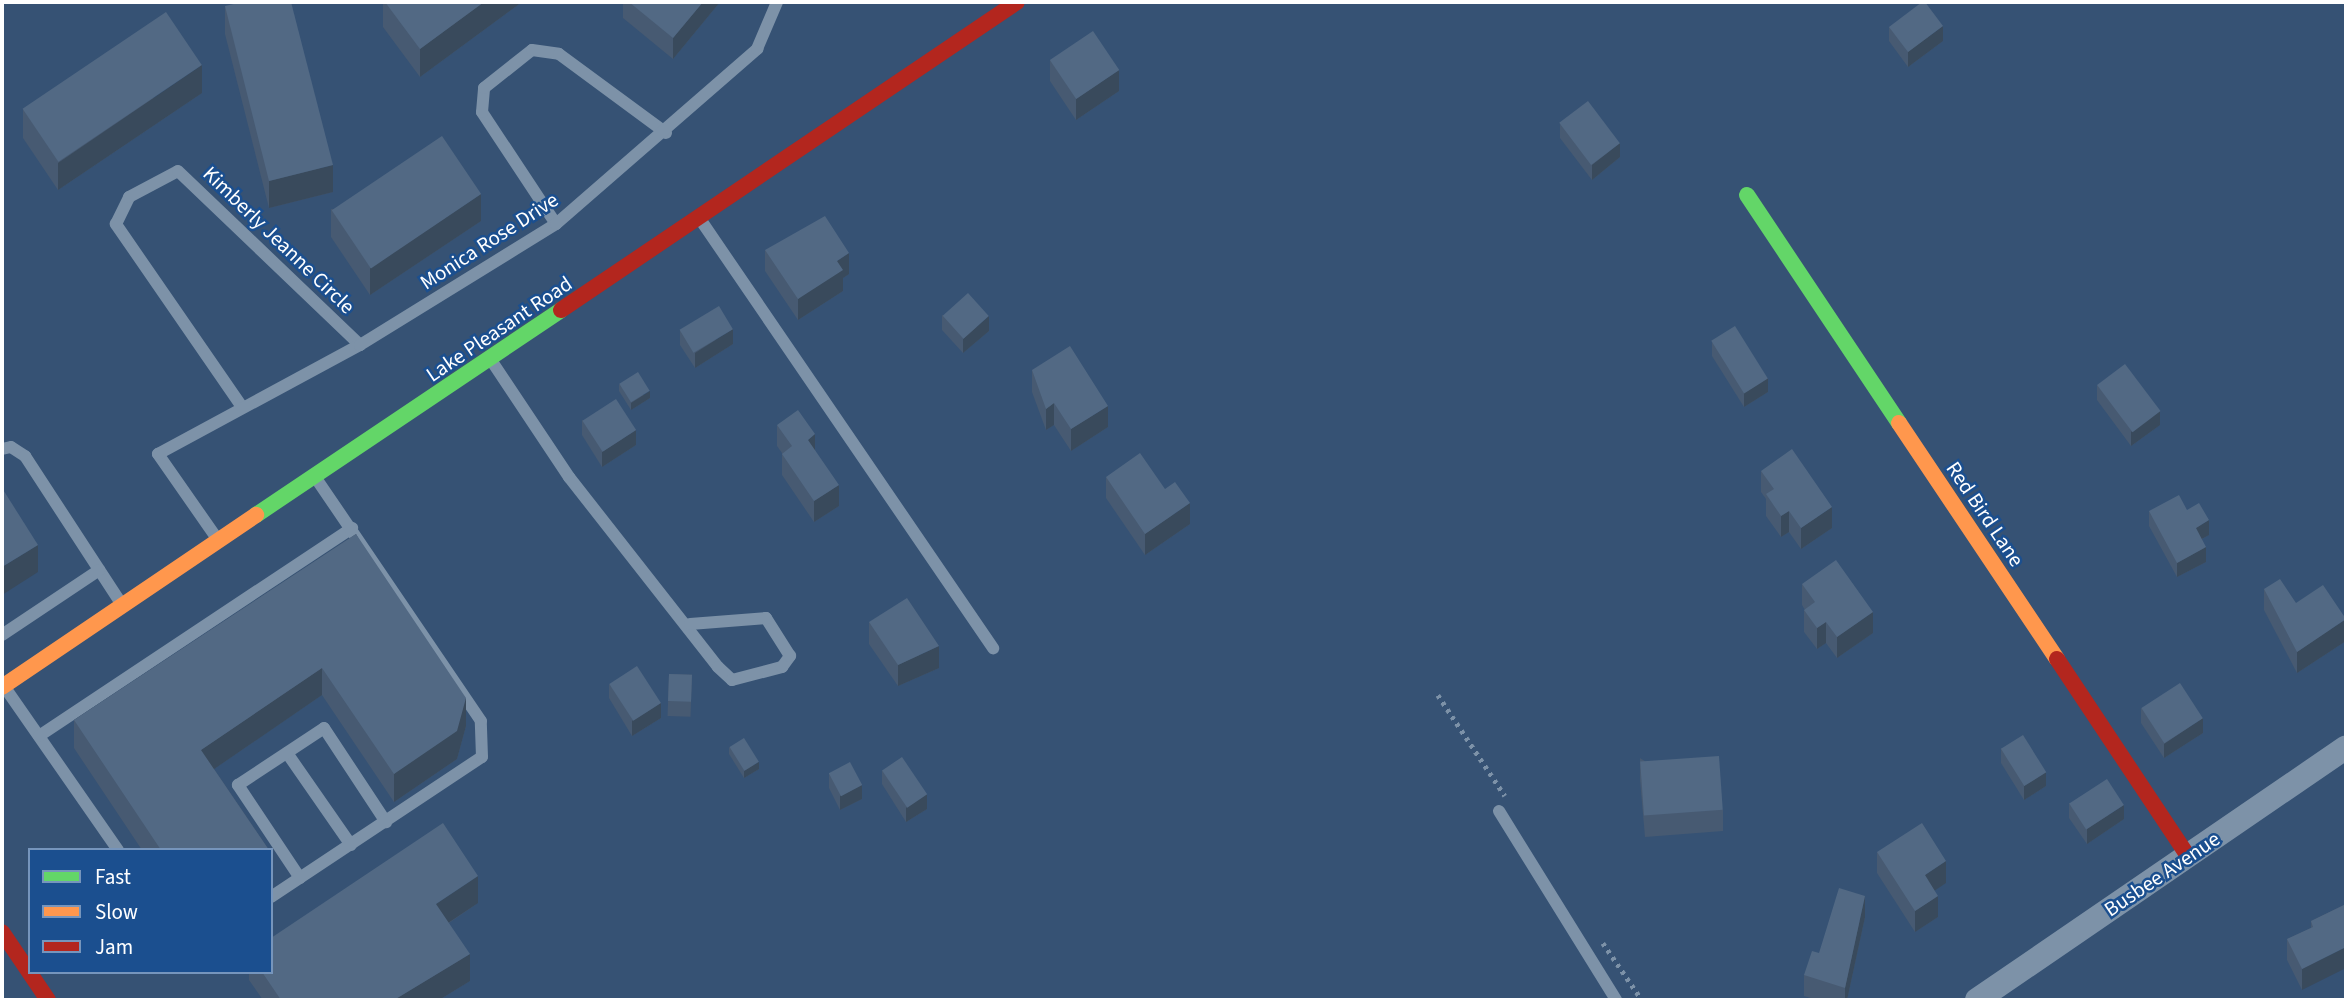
<!DOCTYPE html>
<style>
body{margin:0}
#map{position:relative;width:2348px;height:1002px;overflow:hidden;background:#365274;font-family:"Source Sans 3",sans-serif}
div>[style]{position:absolute}
.path>*{height:4.5px;margin-top:-2.25px;transform-origin:0;background:repeating-linear-gradient(90deg,#7d92a8 0 3.5px,transparent 0 8.5px)}
.lane>*{height:12px;margin:-6px;padding:0 6px;transform-origin:6px;border-radius:6px;background:#7d92a8}
.street>*{height:24px;margin:-12px;padding:0 12px;transform-origin:12px;border-radius:12px;background:#7d92a8}
.fast>*{height:16px;margin:-8px;padding:0 8px;transform-origin:8px;border-radius:8px;background:#63d668}
.slow>*{height:16px;margin:-8px;padding:0 8px;transform-origin:8px;border-radius:8px;background:#ff974d}
.jam>*{height:16px;margin:-8px;padding:0 8px;transform-origin:8px;border-radius:8px;background:#b3261e}
.wall>*{inset:0;background:#475a72;transform-origin:0 0}
.shaded-wall>*{inset:0;background:#394a5c}
.building>*{inset:0;background:#526984;transform-origin:0 0}
span{translate:-50% -50%;white-space:nowrap;text-align:center;line-height:1.15;-webkit-text-stroke:5px #1b4f8f;paint-order:stroke}
.street-label{font-size:21px;color:#fff}
.frame{position:absolute;inset:0;border:4px solid #fff;pointer-events:none}
.legend{position:absolute;left:28px;top:848px;width:245px;height:126px;box-sizing:border-box;background:#1b4f8f;border:2px solid #7695bc;margin:0;padding:9px 12px;list-style:none;font-size:21px;color:#fff}
.legend li{display:flex;align-items:center;gap:14px;height:35px}
.legend b{width:35px;border:2px solid #7695bc}
</style>
<div id="map">
<div class="path">
<i style="left:1438px;top:695px;width:121px;rotate:56.4deg"></i>
<i style="left:1603px;top:943px;width:69px;rotate:55.6deg"></i>
</div>
<div class="lane">
<i style="left:700px;top:219px;width:520px;rotate:55.67deg"></i>
<i style="left:556px;top:224px;width:134px;rotate:-123.5deg"></i>
<i style="left:482px;top:112px;width:24px;rotate:-85deg"></i>
<i style="left:484px;top:88px;width:61px;rotate:-38.4deg"></i>
<i style="left:532px;top:50px;width:27px;rotate:8deg"></i>
<i style="left:559px;top:54px;width:133px;rotate:36.4deg"></i>
<i style="left:491px;top:360px;width:141px;rotate:56.3deg"></i>
<i style="left:569px;top:477px;width:241px;rotate:51.9deg"></i>
<i style="left:718px;top:667px;width:19px;rotate:43deg"></i>
<i style="left:732px;top:680px;width:52px;rotate:-14.6deg"></i>
<i style="left:782px;top:667px;width:14px;rotate:-54deg"></i>
<i style="left:790px;top:656px;width:45px;rotate:-122.3deg"></i>
<i style="left:766px;top:618px;width:76px;rotate:175.5deg"></i>
<i style="left:240px;top:404px;width:219px;rotate:-124.6deg"></i>
<i style="left:116px;top:224px;width:30px;rotate:-64deg"></i>
<i style="left:129px;top:197px;width:55px;rotate:-28deg"></i>
<i style="left:178px;top:171px;width:252px;rotate:43.7deg"></i>
<i style="left:2px;top:449px;width:9px;rotate:-13deg"></i>
<i style="left:11px;top:447px;width:17px;rotate:33deg"></i>
<i style="left:25px;top:456px;width:178px;rotate:56.9deg"></i>
<i style="left:218px;top:540px;width:105px;rotate:-124.9deg"></i>
<i style="left:158px;top:454px;width:230px;rotate:-28.4deg"></i>
<i style="left:360px;top:345px;width:230px;rotate:-31.7deg"></i>
<i style="left:556px;top:224px;width:267px;rotate:-41deg"></i>
<i style="left:757px;top:49px;width:51px;rotate:-66.9deg"></i>
<i style="left:2px;top:635px;width:117px;rotate:-33.8deg"></i>
<i style="left:6px;top:689px;width:196px;rotate:55.2deg"></i>
<i style="left:39px;top:736px;width:376px;rotate:-33.6deg"></i>
<i style="left:287px;top:753px;width:112px;rotate:55.2deg"></i>
<i style="left:1499px;top:811px;width:222px;rotate:58.2deg"></i>
<i style="left:300px;top:878px;width:112px;rotate:-123.7deg"></i>
<i style="left:238px;top:785px;width:103px;rotate:-33.5deg"></i>
<i style="left:324px;top:728px;width:113px;rotate:56.6deg"></i>
<i style="left:271px;top:897px;width:253px;rotate:-33.6deg"></i>
<i style="left:482px;top:757px;width:36px;rotate:-92deg"></i>
<i style="left:481px;top:721px;width:295px;rotate:-124.2deg"></i>
</div>
<div class="street">
<i style="left:1977px;top:1000px;width:447px;rotate:-34.4deg"></i>
</div>
<div class="fast">
<i style="left:1747px;top:195px;width:274px;rotate:56.3deg"></i>
<i style="left:256px;top:515px;width:367px;rotate:-33.9deg"></i>
</div>
<div class="slow">
<i style="left:1899px;top:423px;width:284px;rotate:56.2deg"></i>
<i style="left:2px;top:687px;width:307px;rotate:-34.1deg"></i>
</div>
<div class="jam">
<i style="left:561px;top:310px;width:550px;rotate:-34.04deg"></i>
<i style="left:2057px;top:659px;width:237px;rotate:56.4deg"></i>
<i style="left:2px;top:932px;width:82px;rotate:55.9deg"></i>
</div>
<div class="wall">
<i style="clip-path:polygon(383px 2px,522px 2px,420px 77px,383px 27px)"></i>
<i style="clip-path:polygon(623px 2px,720px 2px,673px 59px,623px 18px)"></i>
<i style="clip-path:polygon(225px 6px,333px 192px,269px 208px,225px 34px)"></i>
<i style="clip-path:polygon(1889px 27px,1943px 41px,1908px 67px,1889px 41px)"></i>
<i style="clip-path:polygon(1050px 60px,1119px 91px,1076px 120px,1050px 81px)"></i>
<i style="clip-path:polygon(202px 93px,58px 190px,23px 138px,23px 110px)"></i>
<i style="clip-path:polygon(1560px 124px,1620px 157px,1592px 180px,1560px 138px)"></i>
<i style="clip-path:polygon(331px 209px,481px 221px,370px 295px,331px 237px)"></i>
<i style="clip-path:polygon(765px 250px,849px 274px,843px 278px,843px 291px,798px 320px,765px 271px)"></i>
<i style="clip-path:polygon(942px 315px,989px 331px,963px 353px,942px 330px)"></i>
<i style="clip-path:polygon(680px 330px,733px 344px,695px 368px,680px 345px)"></i>
<i style="clip-path:polygon(1712px 342px,1768px 392px,1744px 407px,1712px 356px)"></i>
<i style="clip-path:polygon(1032px 370px,1108px 427px,1071px 451px,1054px 425px,1046px 430px,1032px 392px)"></i>
<i style="clip-path:polygon(619px 384px,650px 398px,631px 410px,619px 391px)"></i>
<i style="clip-path:polygon(2097px 385px,2160px 425px,2131px 446px,2097px 400px)"></i>
<i style="clip-path:polygon(582px 420px,636px 445px,602px 467px,582px 435px)"></i>
<i style="clip-path:polygon(777px 425px,815px 450px,839px 506px,814px 522px,782px 475px,782px 453px,777px 446px)"></i>
<i style="clip-path:polygon(1761px 471px,1832px 528px,1801px 549px,1789px 532px,1781px 537px,1766px 516px,1766px 499px,1761px 492px)"></i>
<i style="clip-path:polygon(1106px 477px,1190px 524px,1145px 555px,1106px 498px)"></i>
<i style="clip-path:polygon(2187px 510px,2209px 535px,2202px 539px,2206px 562px,2177px 577px,2149px 526px,2149px 511px)"></i>
<i style="clip-path:polygon(356px 534px,466px 726px,457px 759px,394px 802px,322px 695px,214px 769px,269px 850px,142px 850px,74px 748px,74px 720px)"></i>
<i style="clip-path:polygon(1802px 584px,1873px 633px,1837px 658px,1826px 643px,1817px 649px,1804px 632px,1804px 610px,1805px 610px,1802px 605px)"></i>
<i style="clip-path:polygon(2264px 589px,2296px 603px,2346px 641px,2297px 673px,2264px 610px)"></i>
<i style="clip-path:polygon(869px 622px,939px 668px,898px 686px,869px 644px)"></i>
<i style="left:669px;top:674px;width:23px;height:42px;rotate:2deg"></i>
<i style="clip-path:polygon(609px 684px,661px 718px,632px 736px,609px 698px)"></i>
<i style="clip-path:polygon(2141px 708px,2203px 733px,2164px 758px,2141px 723px)"></i>
<i style="clip-path:polygon(729px 747px,759px 769px,744px 778px,729px 754px)"></i>
<i style="clip-path:polygon(2001px 748px,2046px 786px,2024px 800px,2001px 763px)"></i>
<i style="clip-path:polygon(1640px 758px,1723px 810px,1723px 831px,1645px 837px,1640px 780px)"></i>
<i style="clip-path:polygon(882px 770px,927px 809px,906px 822px,882px 784px)"></i>
<i style="clip-path:polygon(829px 773px,862px 799px,840px 810px,829px 788px)"></i>
<i style="clip-path:polygon(2069px 803px,2124px 819px,2087px 844px,2069px 818px)"></i>
<i style="clip-path:polygon(1877px 852px,1946px 883px,1934px 890px,1938px 917px,1915px 932px,1877px 873px)"></i>
<i style="clip-path:polygon(478px 903px,449px 923px,470px 981px,439px 1000px,263px 1000px,249px 980px,249px 972px,271px 972px)"></i>
<i style="clip-path:polygon(2346px 904px,2302px 990px,2287px 960px,2287px 939px,2311px 928px,2311px 921px)"></i>
<i style="clip-path:polygon(1865px 917px,1847px 1000px,1817px 1000px,1804px 996px,1804px 975px,1819px 953px)"></i>
</div>
<div class="shaded-wall">
<i style="clip-path:polygon(484px 2px,522px 2px,420px 77px,420px 49px)"></i>
<i style="clip-path:polygon(703px 2px,720px 2px,673px 59px,673px 38px)"></i>
<i style="clip-path:polygon(1943px 26px,1943px 41px,1908px 67px,1908px 52px)"></i>
<i style="clip-path:polygon(202px 65px,202px 93px,58px 190px,58px 163px)"></i>
<i style="clip-path:polygon(1119px 70px,1119px 91px,1076px 120px,1076px 99px)"></i>
<i style="clip-path:polygon(1620px 143px,1620px 157px,1592px 180px,1592px 165px)"></i>
<i style="clip-path:polygon(333px 165px,333px 192px,269px 208px,269px 181px)"></i>
<i style="clip-path:polygon(481px 194px,481px 221px,370px 295px,370px 268px)"></i>
<i style="clip-path:polygon(849px 253px,849px 274px,843px 278px,843px 291px,798px 320px,798px 299px,837px 261px)"></i>
<i style="clip-path:polygon(989px 316px,989px 331px,963px 353px,963px 339px)"></i>
<i style="clip-path:polygon(733px 329px,733px 344px,695px 368px,695px 353px)"></i>
<i style="clip-path:polygon(1768px 378px,1768px 392px,1744px 407px,1744px 393px)"></i>
<i style="clip-path:polygon(650px 391px,650px 398px,631px 410px,631px 403px)"></i>
<i style="clip-path:polygon(1054px 403px,1054px 425px,1046px 430px,1046px 409px)"></i>
<i style="clip-path:polygon(1108px 406px,1108px 427px,1071px 451px,1071px 429px)"></i>
<i style="clip-path:polygon(2160px 411px,2160px 425px,2131px 446px,2131px 432px)"></i>
<i style="clip-path:polygon(636px 430px,636px 445px,602px 467px,602px 452px)"></i>
<i style="clip-path:polygon(815px 434px,815px 456px,808px 440px)"></i>
<i style="clip-path:polygon(839px 485px,839px 506px,814px 522px,814px 501px)"></i>
<i style="clip-path:polygon(1190px 503px,1190px 524px,1145px 555px,1145px 534px)"></i>
<i style="clip-path:polygon(1832px 507px,1832px 528px,1801px 549px,1801px 528px)"></i>
<i style="clip-path:polygon(1789px 511px,1789px 532px,1781px 537px,1781px 516px)"></i>
<i style="clip-path:polygon(2209px 520px,2209px 535px,2196px 542px,2196px 528px)"></i>
<i style="clip-path:polygon(38px 545px,38px 572px,2px 595px,2px 567px)"></i>
<i style="clip-path:polygon(2206px 547px,2206px 562px,2177px 577px,2177px 563px)"></i>
<i style="clip-path:polygon(1873px 612px,1873px 633px,1837px 658px,1837px 637px)"></i>
<i style="clip-path:polygon(2346px 619px,2346px 641px,2297px 673px,2297px 652px)"></i>
<i style="clip-path:polygon(1826px 622px,1826px 643px,1817px 649px,1817px 628px)"></i>
<i style="clip-path:polygon(939px 646px,939px 668px,898px 686px,898px 665px)"></i>
<i style="clip-path:polygon(322px 668px,322px 695px,201px 778px,201px 750px)"></i>
<i style="clip-path:polygon(466px 698px,466px 726px,457px 759px,394px 802px,394px 774px)"></i>
<i style="clip-path:polygon(661px 703px,661px 718px,632px 736px,632px 721px)"></i>
<i style="clip-path:polygon(2203px 718px,2203px 733px,2164px 758px,2164px 744px)"></i>
<i style="clip-path:polygon(759px 762px,759px 769px,744px 778px,744px 771px)"></i>
<i style="clip-path:polygon(2046px 772px,2046px 786px,2024px 800px,2024px 786px)"></i>
<i style="clip-path:polygon(862px 785px,862px 799px,840px 810px,840px 796px)"></i>
<i style="clip-path:polygon(927px 794px,927px 809px,906px 822px,906px 808px)"></i>
<i style="clip-path:polygon(2124px 805px,2124px 819px,2087px 844px,2087px 829px)"></i>
<i style="clip-path:polygon(1946px 861px,1946px 883px,1925px 897px,1925px 875px)"></i>
<i style="clip-path:polygon(478px 876px,478px 903px,436px 931px,436px 904px)"></i>
<i style="clip-path:polygon(1865px 896px,1865px 917px,1847px 1000px,1845px 1000px,1845px 988px)"></i>
<i style="clip-path:polygon(1938px 896px,1938px 917px,1915px 932px,1915px 911px)"></i>
<i style="clip-path:polygon(2346px 947px,2346px 968px,2302px 990px,2302px 969px)"></i>
<i style="clip-path:polygon(470px 954px,470px 981px,439px 1000px,394px 1000px)"></i>
</div>
<div class="building">
<i style="clip-path:polygon(242px 2px,291px 2px,333px 165px,269px 181px,225px 6px)"></i>
<i style="clip-path:polygon(385px 2px,484px 2px,420px 49px)"></i>
<i style="clip-path:polygon(629px 2px,703px 2px,673px 38px)"></i>
<i style="clip-path:polygon(1922px 2px,1925px 2px,1943px 26px,1908px 52px,1889px 27px)"></i>
<i style="left:166px;top:12px;width:64px;height:173px;rotate:56deg"></i>
<i style="left:1093px;top:31px;width:47px;height:52px;rotate:56deg"></i>
<i style="left:1588px;top:101px;width:53px;height:36px;rotate:53deg"></i>
<i style="left:442px;top:136px;width:70px;height:133px;rotate:56deg"></i>
<i style="clip-path:polygon(825px 216px,849px 253px,837px 261px,843px 270px,798px 299px,765px 250px)"></i>
<i style="left:968px;top:293px;width:31px;height:34px;rotate:48deg"></i>
<i style="left:719px;top:306px;width:27px;height:46px;rotate:59deg"></i>
<i style="left:1735px;top:326px;width:62px;height:28px;rotate:58deg"></i>
<i style="clip-path:polygon(1070px 346px,1108px 406px,1071px 429px,1054px 403px,1046px 409px,1032px 370px)"></i>
<i style="left:2125px;top:364px;width:59px;height:35px;rotate:53deg"></i>
<i style="left:638px;top:372px;width:22px;height:22px;rotate:58deg"></i>
<i style="left:616px;top:399px;width:37px;height:40px;rotate:57deg"></i>
<i style="clip-path:polygon(798px 410px,815px 434px,808px 440px,839px 485px,814px 501px,782px 454px,792px 446px,777px 425px)"></i>
<i style="clip-path:polygon(1792px 449px,1832px 507px,1801px 528px,1789px 511px,1781px 516px,1766px 494px,1774px 489px,1761px 471px)"></i>
<i style="clip-path:polygon(1140px 453px,1165px 489px,1175px 482px,1190px 503px,1145px 534px,1106px 477px)"></i>
<i style="clip-path:polygon(2px 488px,38px 545px,2px 567px)"></i>
<i style="clip-path:polygon(2179px 495px,2187px 510px,2199px 503px,2209px 520px,2196px 528px,2206px 547px,2177px 563px,2149px 511px)"></i>
<i style="clip-path:polygon(356px 534px,466px 698px,457px 731px,394px 774px,322px 668px,201px 750px,269px 850px,161px 850px,74px 720px)"></i>
<i style="clip-path:polygon(1836px 560px,1873px 612px,1837px 637px,1826px 622px,1817px 628px,1804px 610px,1815px 602px,1802px 584px)"></i>
<i style="clip-path:polygon(2280px 579px,2296px 603px,2323px 585px,2346px 619px,2297px 652px,2264px 589px)"></i>
<i style="clip-path:polygon(907px 598px,939px 646px,898px 665px,869px 622px)"></i>
<i style="left:637px;top:666px;width:44px;height:33px;rotate:57deg"></i>
<i style="left:669px;top:674px;width:23px;height:27px;rotate:2deg"></i>
<i style="left:2180px;top:683px;width:42px;height:46px;rotate:57deg"></i>
<i style="left:2023px;top:735px;width:44px;height:26px;rotate:58deg"></i>
<i style="left:744px;top:738px;width:28px;height:17px;rotate:58deg"></i>
<i style="left:1719px;top:756px;width:54px;height:79px;rotate:86deg"></i>
<i style="left:902px;top:757px;width:45px;height:24px;rotate:56deg"></i>
<i style="left:850px;top:762px;width:26px;height:24px;rotate:62deg"></i>
<i style="left:2107px;top:779px;width:31px;height:45px;rotate:57deg"></i>
<i style="clip-path:polygon(443px 823px,478px 876px,436px 904px,470px 954px,394px 1000px,281px 1000px,262px 972px,271px 972px,271px 938px)"></i>
<i style="clip-path:polygon(1922px 823px,1946px 861px,1925px 875px,1938px 896px,1915px 911px,1877px 852px)"></i>
<i style="clip-path:polygon(1839px 888px,1865px 896px,1845px 988px,1804px 975px,1812px 951px,1819px 953px)"></i>
<i style="clip-path:polygon(2346px 904px,2346px 947px,2302px 969px,2287px 939px,2313px 927px,2311px 921px)"></i>
</div>
<div class="street-label">
<span style="left:279px;top:240px;rotate:44deg">Kimberly Jeanne Circle</span>
<span style="left:489px;top:241px;rotate:-33deg">Monica Rose Drive</span>
<span style="left:499px;top:329px;rotate:-34deg">Lake Pleasant Road</span>
<span style="left:1985px;top:514px;rotate:56deg">Red Bird Lane</span>
<span style="left:2162px;top:874px;rotate:-34deg">Busbee Avenue</span>
</div>
<div class="frame"></div>
<ul class="legend">
<li><b style="height:9px;background:#63d668"></b>Fast</li>
<li><b style="height:9px;background:#ff974d"></b>Slow</li>
<li><b style="height:9px;background:#b3261e"></b>Jam</li>
</ul>
</div>
